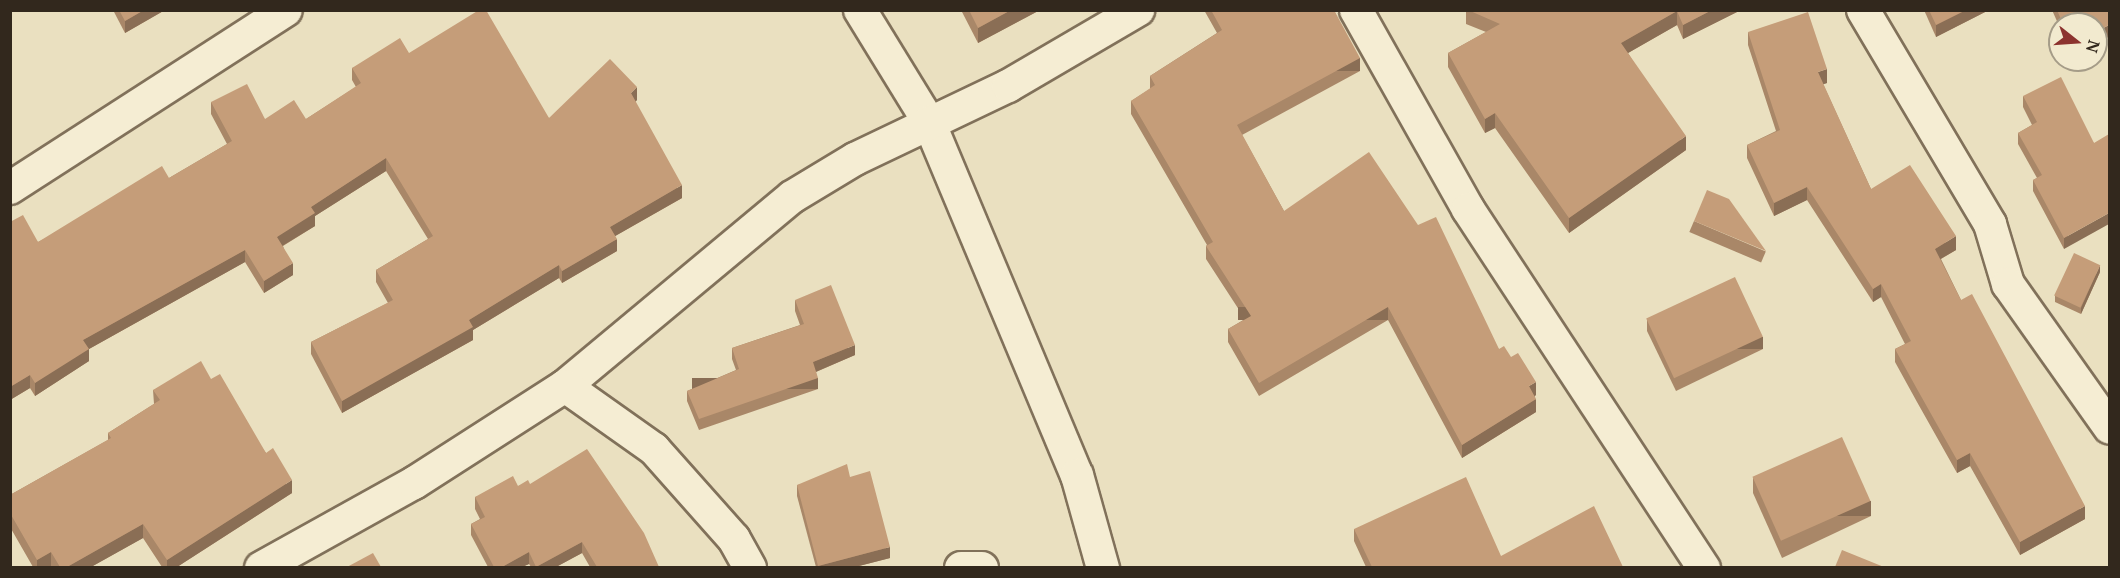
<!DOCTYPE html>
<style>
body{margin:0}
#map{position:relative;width:2120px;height:578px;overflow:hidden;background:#eae0c0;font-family:"PT Serif",serif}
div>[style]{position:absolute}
.roads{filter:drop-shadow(2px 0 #81715a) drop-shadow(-2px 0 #81715a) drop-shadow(0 2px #81715a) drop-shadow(0 -2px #81715a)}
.minor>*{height:32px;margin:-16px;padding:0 16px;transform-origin:16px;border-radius:16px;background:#f5edd3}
.wall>*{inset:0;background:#a98768;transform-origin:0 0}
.shaded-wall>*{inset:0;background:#8a6e55;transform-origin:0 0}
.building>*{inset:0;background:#c59d79;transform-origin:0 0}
span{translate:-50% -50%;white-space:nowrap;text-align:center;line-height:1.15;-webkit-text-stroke:4.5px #f2eacf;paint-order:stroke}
.frame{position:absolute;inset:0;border:12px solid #32281d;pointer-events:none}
.north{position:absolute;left:2048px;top:12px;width:60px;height:60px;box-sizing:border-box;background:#f2eacf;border:2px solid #a59c88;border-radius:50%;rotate:107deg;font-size:16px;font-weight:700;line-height:24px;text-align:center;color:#32281d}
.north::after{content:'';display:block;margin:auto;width:21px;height:27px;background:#8c332f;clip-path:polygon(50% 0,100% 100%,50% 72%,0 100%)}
</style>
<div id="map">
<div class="roads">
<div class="minor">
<i style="left:860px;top:10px;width:132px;rotate:58.4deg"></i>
<i style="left:929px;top:122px;width:383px;rotate:67.3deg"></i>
<i style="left:1077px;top:475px;width:97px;rotate:74.4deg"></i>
<i style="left:1356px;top:10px;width:228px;rotate:60.6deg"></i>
<i style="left:1468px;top:209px;width:430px;rotate:56.7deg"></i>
<i style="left:1863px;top:10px;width:249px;rotate:59.3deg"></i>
<i style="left:1990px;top:224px;width:63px;rotate:73.3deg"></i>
<i style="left:2008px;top:284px;width:176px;rotate:54.7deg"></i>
<i style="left:10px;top:188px;width:328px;rotate:-32.8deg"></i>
<i style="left:565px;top:386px;width:295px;rotate:-39.8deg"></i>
<i style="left:792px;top:197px;width:74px;rotate:-31.1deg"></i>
<i style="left:855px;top:159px;width:170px;rotate:-25.5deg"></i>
<i style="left:1008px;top:86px;width:151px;rotate:-30.3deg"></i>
<i style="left:261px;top:568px;width:175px;rotate:-29.1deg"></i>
<i style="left:414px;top:483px;width:179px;rotate:-32.7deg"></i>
<i style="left:565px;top:386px;width:109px;rotate:35.3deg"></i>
<i style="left:654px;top:449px;width:120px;rotate:48.4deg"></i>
<i style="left:734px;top:539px;width:33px;rotate:61deg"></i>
<i style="left:961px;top:568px;width:21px"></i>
</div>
</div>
<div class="wall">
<i style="clip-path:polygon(113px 10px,165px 10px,125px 33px)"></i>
<i style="clip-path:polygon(961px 10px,1040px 10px,978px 43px)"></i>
<i style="clip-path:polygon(1204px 10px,1334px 10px,1360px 71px,1242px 135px,1284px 211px,1499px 349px,1536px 395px,1535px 396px,1536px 412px,1462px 458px,1388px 320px,1259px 396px,1228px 342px,1228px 329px,1245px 319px,1206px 259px,1206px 246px,1207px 245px,1131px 114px,1131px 101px,1150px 89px,1150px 76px,1217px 33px)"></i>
<i style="clip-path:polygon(1466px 10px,1741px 10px,1683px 39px,1677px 25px,1628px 53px,1686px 150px,1569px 233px,1495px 128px,1485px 133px,1448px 67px,1448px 53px,1486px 32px,1466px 24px)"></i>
<i style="clip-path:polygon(1924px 10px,1989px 10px,1936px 37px)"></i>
<i style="clip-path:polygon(2052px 10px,2109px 10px,2096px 24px,2060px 24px,2060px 28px)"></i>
<i style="clip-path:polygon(1748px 32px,1827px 83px,1823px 84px,1871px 189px,1956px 250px,1941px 259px,1961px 300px,2085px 519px,2020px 555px,1970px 466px,1957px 473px,1917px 402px,1895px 362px,1895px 349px,1905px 344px,1881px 297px,1873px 302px,1807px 200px,1774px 216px,1747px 158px,1747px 145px,1776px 131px,1748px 45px)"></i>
<i style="clip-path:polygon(409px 53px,549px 118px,637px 100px,635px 102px,682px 198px,615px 236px,617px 251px,562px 283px,559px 278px,473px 330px,473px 340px,342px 413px,311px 354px,311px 342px,388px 303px,376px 282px,376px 270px,428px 239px,386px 171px,315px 216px,315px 226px,283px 246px,293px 275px,264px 293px,245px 262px,89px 349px,89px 361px,35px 396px,30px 388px,10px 400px,10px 222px,38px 242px,169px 178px,227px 144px,211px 114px,211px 102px,265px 119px,306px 119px,356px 87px,352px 80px,352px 68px)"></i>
<i style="clip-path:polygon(2023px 96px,2094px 143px,2064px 249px,2033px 191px,2033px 180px,2037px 178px,2018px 144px,2018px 133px,2032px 125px,2023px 107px)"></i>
<i style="left:1694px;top:221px;width:78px;height:12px;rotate:23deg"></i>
<i style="clip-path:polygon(2100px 272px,2081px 314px,2055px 302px,2055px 296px)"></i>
<i style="clip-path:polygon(795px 300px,855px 355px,816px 372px,818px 389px,699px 430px,687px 401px,687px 391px,736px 370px,732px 359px,732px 348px,800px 325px,795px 311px)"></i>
<i style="clip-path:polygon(1647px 319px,1763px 349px,1676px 391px,1647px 331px)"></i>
<i style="clip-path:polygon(211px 379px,266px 453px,292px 493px,177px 567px,162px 567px,143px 538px,91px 567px,52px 567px,51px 566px,48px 567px,33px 567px,10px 527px,10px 495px,108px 440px,108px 433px,154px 404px,153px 390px)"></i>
<i style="clip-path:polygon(850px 477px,890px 558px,855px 567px,816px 567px,797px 496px,797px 485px)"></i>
<i style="clip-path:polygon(1753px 478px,1871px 516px,1782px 558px,1753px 493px)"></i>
<i style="clip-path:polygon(530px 484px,659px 567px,590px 567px,582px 553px,556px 567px,531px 567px,529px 564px,522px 567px,488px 567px,471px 535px,471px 524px,480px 519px,475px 509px,475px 497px,518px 486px)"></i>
<i style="clip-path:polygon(1354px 529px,1501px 556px,1623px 567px,1366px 567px,1354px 541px)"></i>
</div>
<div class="shaded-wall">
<i style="clip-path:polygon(144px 10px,165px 10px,125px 33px,125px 21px)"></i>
<i style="clip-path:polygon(1011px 10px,1040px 10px,978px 43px,978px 28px)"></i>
<i style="clip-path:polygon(1712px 10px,1741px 10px,1683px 39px,1683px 25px)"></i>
<i style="clip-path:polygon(1966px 10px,1989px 10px,1936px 37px,1936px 25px)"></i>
<i style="clip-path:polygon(1677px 11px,1677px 25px,1621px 57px,1621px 43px)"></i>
<i style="clip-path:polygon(2109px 25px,2109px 37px,2096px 43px,2096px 32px)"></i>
<i style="left:1360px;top:58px;width:13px;height:140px;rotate:90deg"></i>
<i style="clip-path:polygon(1827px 69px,1827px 83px,1818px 86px,1818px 72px)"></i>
<i style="clip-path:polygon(637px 87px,637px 100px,631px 106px,631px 93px)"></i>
<i style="clip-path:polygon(1495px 113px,1495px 128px,1485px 133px,1485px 119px)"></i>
<i style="clip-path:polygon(1686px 136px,1686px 150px,1569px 233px,1569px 218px)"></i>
<i style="clip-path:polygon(386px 158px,386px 171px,315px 216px,315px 226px,277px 249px,277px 237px,311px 207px)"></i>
<i style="clip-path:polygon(682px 185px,682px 198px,610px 239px,610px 227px)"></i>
<i style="clip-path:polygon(1807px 187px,1807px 200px,1774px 216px,1774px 203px)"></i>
<i style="clip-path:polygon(2109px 213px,2109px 224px,2064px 249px,2064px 238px)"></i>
<i style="clip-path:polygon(1956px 236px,1956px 250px,1935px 262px,1935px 249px)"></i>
<i style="clip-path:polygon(617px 239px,617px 251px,562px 283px,562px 271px)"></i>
<i style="clip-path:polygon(245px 250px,245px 262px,89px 349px,89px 361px,35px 396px,35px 383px,83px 340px)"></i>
<i style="clip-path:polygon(293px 263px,293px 275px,264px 293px,264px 281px)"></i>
<i style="clip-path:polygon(559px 265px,559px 278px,473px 330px,473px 340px,342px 413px,342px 401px,469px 320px)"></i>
<i style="clip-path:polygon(2100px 265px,2100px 272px,2081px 314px,2081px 308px)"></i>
<i style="clip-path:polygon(1881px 284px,1881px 297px,1873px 302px,1873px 289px)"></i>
<i style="left:1388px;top:307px;width:13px;height:150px;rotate:90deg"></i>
<i style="left:1763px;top:337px;width:12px;height:97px;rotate:90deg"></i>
<i style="clip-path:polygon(855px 345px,855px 355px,813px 373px,813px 362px)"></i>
<i style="clip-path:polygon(30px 375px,30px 388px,10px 400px,10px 387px)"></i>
<i style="left:818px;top:378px;width:11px;height:126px;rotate:90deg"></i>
<i style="clip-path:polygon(1536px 382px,1536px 395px,1529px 399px,1529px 386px)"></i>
<i style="clip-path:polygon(1536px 399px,1536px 412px,1462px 458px,1462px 445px)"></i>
<i style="clip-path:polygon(1970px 453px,1970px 466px,1957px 473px,1957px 460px)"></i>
<i style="clip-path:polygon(292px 480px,292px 493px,177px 567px,167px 567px,167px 560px)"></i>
<i style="left:1871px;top:501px;width:15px;height:98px;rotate:90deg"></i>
<i style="clip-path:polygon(2085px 506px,2085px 519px,2020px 555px,2020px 542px)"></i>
<i style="clip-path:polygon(143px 524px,143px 538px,91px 567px,67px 567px)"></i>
<i style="clip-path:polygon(582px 542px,582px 553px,556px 567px,536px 567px)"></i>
<i style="clip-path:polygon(890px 547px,890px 558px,855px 567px,818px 567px,818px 566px)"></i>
<i style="clip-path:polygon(51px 552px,51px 566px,48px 567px,37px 567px,37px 560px)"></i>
<i style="clip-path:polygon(529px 552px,529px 564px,522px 567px,502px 567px)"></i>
</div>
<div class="building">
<i style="clip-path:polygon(119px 10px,144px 10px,125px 21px)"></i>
<i style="clip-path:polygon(479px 10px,486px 10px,549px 118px,610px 59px,637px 87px,631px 93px,682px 185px,610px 227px,617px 239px,562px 271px,559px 265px,469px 320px,473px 327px,342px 401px,311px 342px,393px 300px,376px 270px,433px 236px,386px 158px,311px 207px,315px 213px,277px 237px,293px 263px,264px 281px,245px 250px,83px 340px,89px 349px,35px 383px,30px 375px,10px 387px,10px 222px,23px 215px,38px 242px,162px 166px,169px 178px,232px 141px,211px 102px,247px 84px,265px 119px,294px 100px,306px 119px,361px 83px,352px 68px,400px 38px,409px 53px)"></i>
<i style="clip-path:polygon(969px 10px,1011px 10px,978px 28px)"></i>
<i style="clip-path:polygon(1211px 10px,1334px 10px,1360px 58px,1237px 125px,1284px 211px,1369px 152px,1418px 225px,1436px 217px,1499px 349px,1504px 346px,1511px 357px,1518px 353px,1536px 382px,1529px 386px,1536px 399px,1462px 445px,1388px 307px,1259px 383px,1228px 329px,1251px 316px,1206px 246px,1213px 242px,1131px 101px,1155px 85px,1150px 76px,1222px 30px)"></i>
<i style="clip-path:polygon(1468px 10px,1712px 10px,1683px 25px,1677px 11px,1621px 43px,1686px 136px,1569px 218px,1495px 113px,1485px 119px,1448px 53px,1500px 24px)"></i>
<i style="clip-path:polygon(1929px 10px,1966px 10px,1936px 25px)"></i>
<i style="clip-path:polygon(2057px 10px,2109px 10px,2109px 25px,2096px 32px,2096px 24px,2063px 24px)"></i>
<i style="clip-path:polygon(1808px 12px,1827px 69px,1818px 72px,1871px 189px,1910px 165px,1956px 236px,1935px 249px,1961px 300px,1972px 294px,2085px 506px,2020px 542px,1970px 453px,1957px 460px,1917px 389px,1895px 349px,1911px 341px,1881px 284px,1873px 289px,1807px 187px,1774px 203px,1747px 145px,1780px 130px,1748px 32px)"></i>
<i style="clip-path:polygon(2061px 77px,2094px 143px,2109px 134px,2109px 213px,2064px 238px,2033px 180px,2042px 175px,2018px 133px,2037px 122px,2023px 96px)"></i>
<i style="clip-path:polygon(1707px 190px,1729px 199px,1766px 251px,1694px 221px)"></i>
<i style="left:2074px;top:253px;width:29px;height:47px;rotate:25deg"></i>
<i style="left:1735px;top:277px;width:66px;height:98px;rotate:65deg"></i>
<i style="clip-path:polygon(831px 285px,855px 345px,813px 362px,818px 378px,699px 419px,687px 391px,739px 369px,732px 348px,804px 324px,795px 300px)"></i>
<i style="clip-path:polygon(201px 361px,211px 379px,220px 374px,266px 453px,273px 448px,292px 480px,167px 560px,143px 524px,67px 567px,60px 567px,51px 552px,37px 560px,10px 513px,10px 495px,111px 438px,108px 433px,160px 400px,153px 390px)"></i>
<i style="left:1842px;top:437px;width:70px;height:98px;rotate:66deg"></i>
<i style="clip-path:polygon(587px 449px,644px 533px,659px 567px,597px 567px,582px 542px,536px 567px,529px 552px,502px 567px,494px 567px,471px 524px,485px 517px,475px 497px,513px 476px,518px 486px,528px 480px,530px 484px)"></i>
<i style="clip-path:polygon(847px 464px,850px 477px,870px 471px,890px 547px,818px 566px,797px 485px)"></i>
<i style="clip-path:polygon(1466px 477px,1501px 556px,1594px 506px,1623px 567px,1372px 567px,1354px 529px)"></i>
<i style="clip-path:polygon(1842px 550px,1884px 567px,1835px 567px)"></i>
<i style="clip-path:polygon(373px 553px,381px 567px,347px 567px)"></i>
</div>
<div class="frame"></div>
<div class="north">N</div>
</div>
